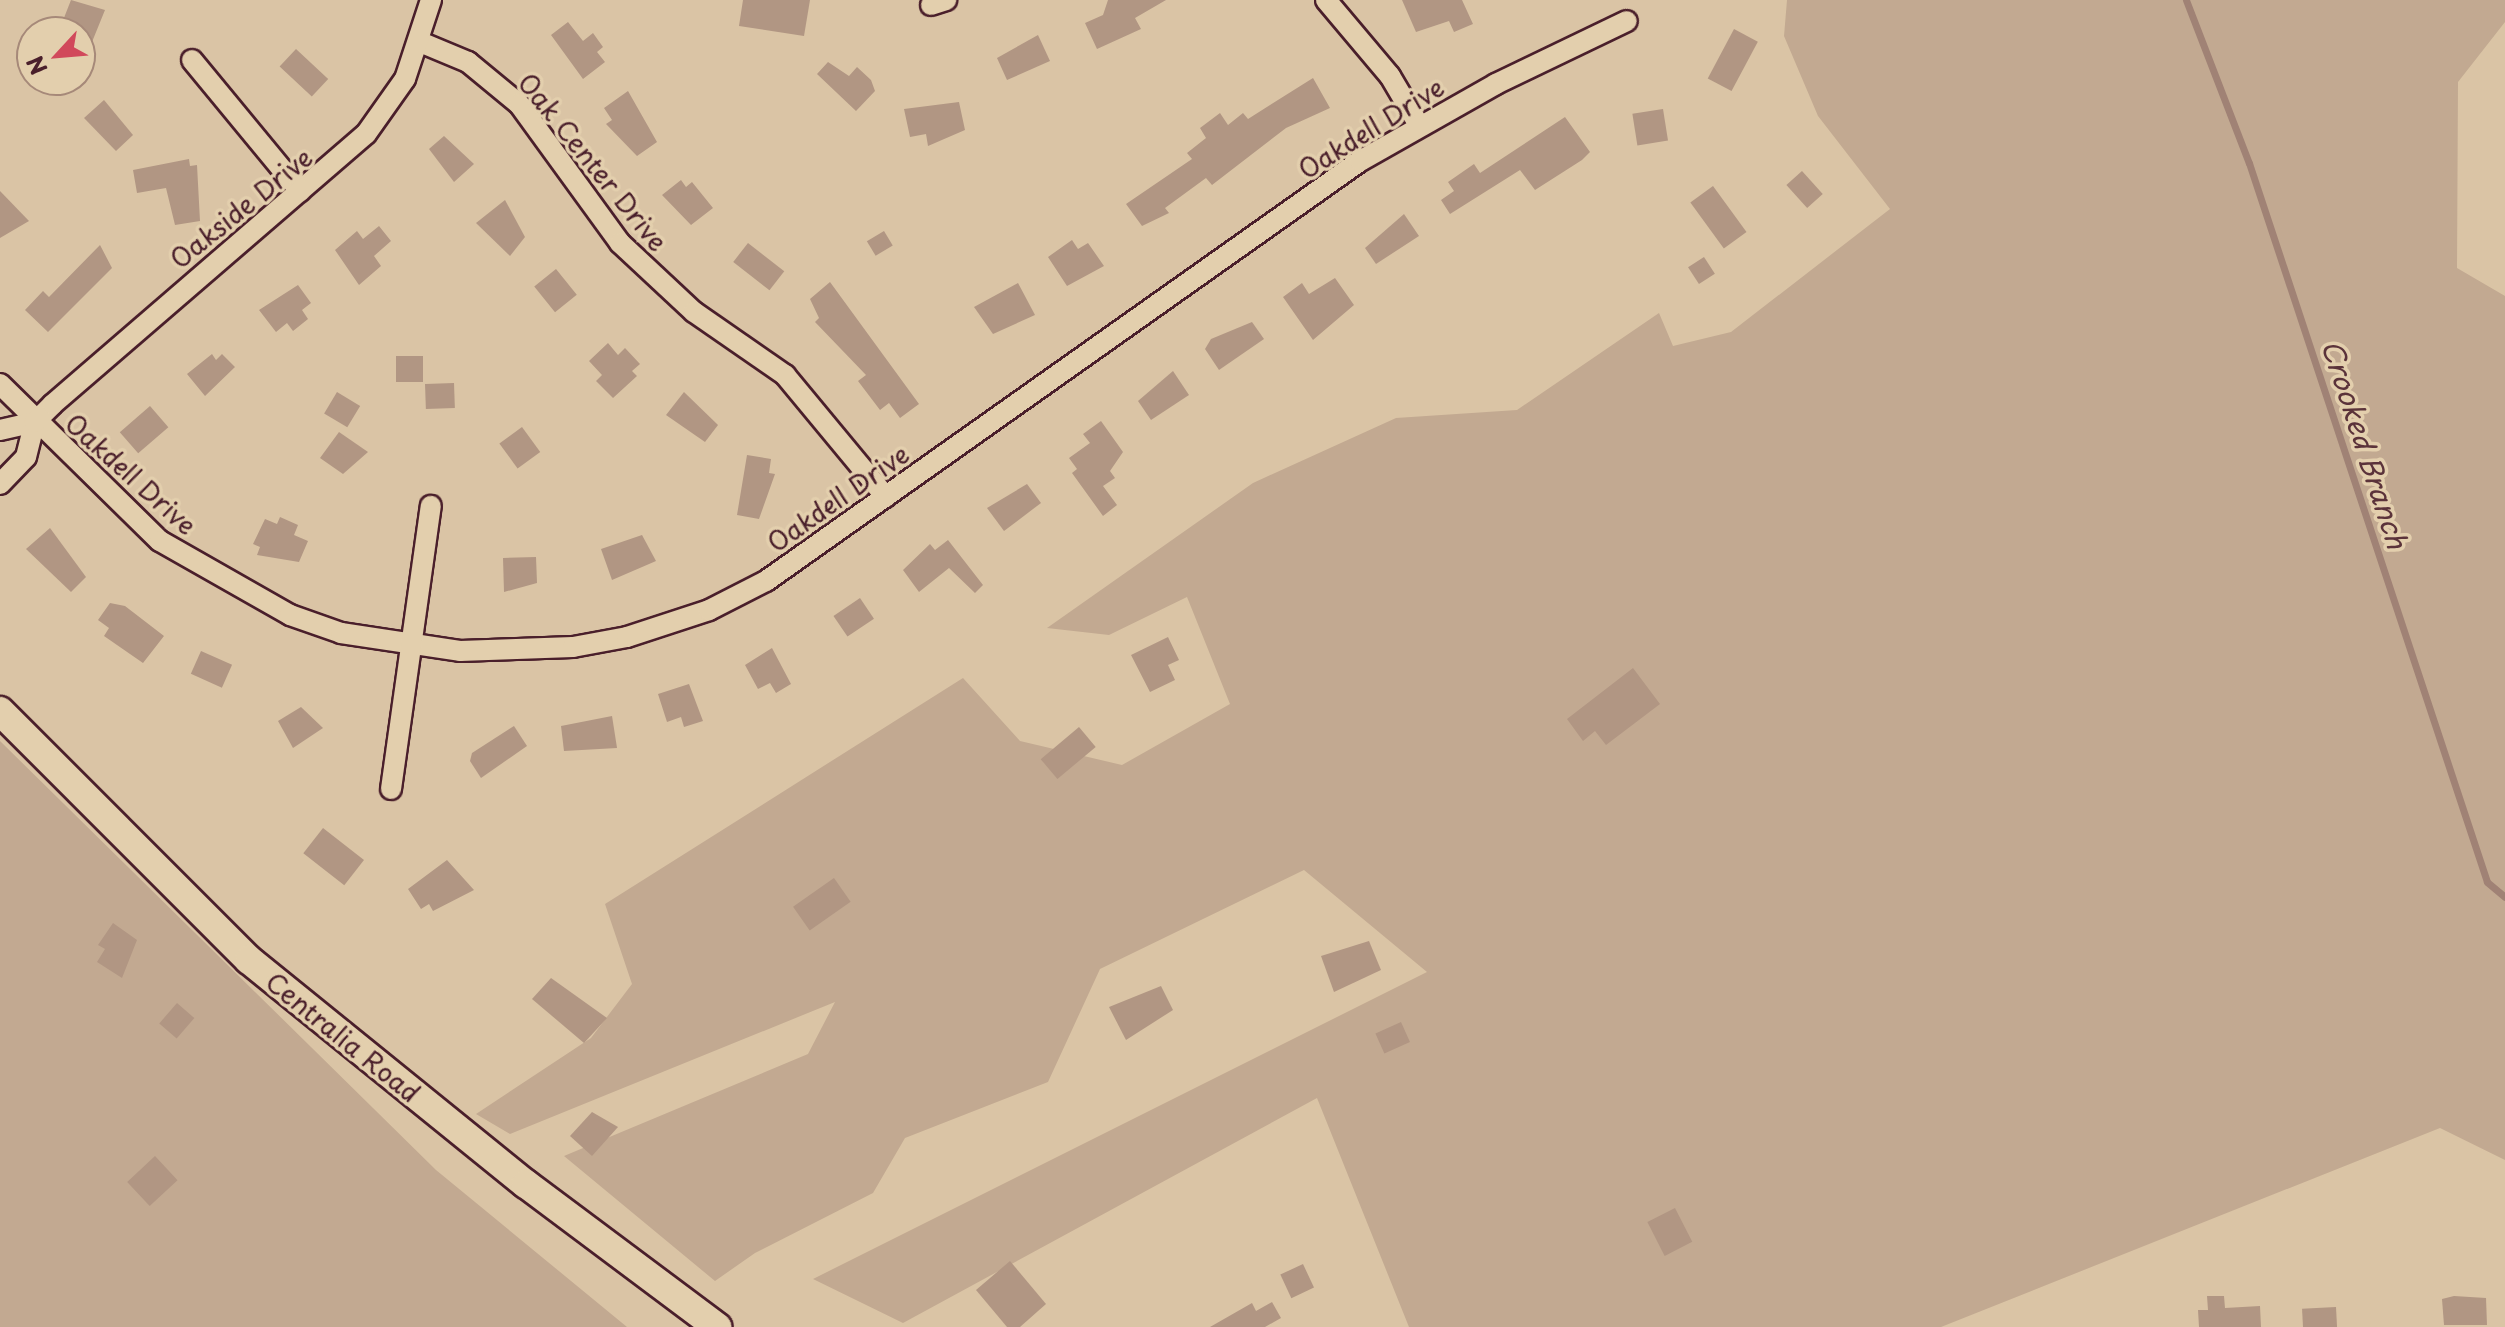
<!DOCTYPE html>
<style>
body{margin:0}
#map{position:relative;width:2505px;height:1327px;overflow:hidden;background:#dac4a5;font-family:"Playpen Sans",sans-serif}
div>[style]{position:absolute}
.green>*{inset:0;background:#c2a991}
.stream>*{height:7px;margin:-3.5px;padding:0 3.5px;transform-origin:3.5px;border-radius:3.5px;background:#a08275}
.building>*{inset:0;background:#b19683;transform-origin:0 0}
.roads{filter:drop-shadow(2px 0 #4a1f2b) drop-shadow(-2px 0 #4a1f2b) drop-shadow(0 2px #4a1f2b) drop-shadow(0 -2px #4a1f2b)}
.street>*{height:20px;margin:-10px;padding:0 10px;transform-origin:10px;border-radius:10px;background:#e3cfad}
.secondary>*{height:28px;margin:-14px;padding:0 14px;transform-origin:14px;border-radius:14px;background:#e3cfad}
span{translate:-50% -50%;white-space:nowrap;text-align:center;line-height:1.15;-webkit-text-stroke:7px #e3cfad;paint-order:stroke}
.street-label{font-size:26px;color:#4a1f2b}
.water-label{font-size:28px;color:#5b333a;font-style:italic}
.north{position:absolute;left:16px;top:16px;width:80px;height:80px;box-sizing:border-box;background:#e3cfad;border:2px solid #a68979;border-radius:50%;rotate:244deg;font-size:22px;font-weight:700;line-height:32px;text-align:center;color:#4a1f2b}
.north::after{content:'';display:block;margin:auto;width:28px;height:36px;background:#d1495b;clip-path:polygon(50% 0,100% 100%,50% 72%,0 100%)}
</style>
<div id="map">
<div class="green">
<i style="clip-path:polygon(1787px 0,2505px 0,2505px 22px,2458px 82px,2457px 268px,2505px 296px,2505px 1160px,2440px 1128px,1941px 1327px,1409px 1327px,1317px 1098px,903px 1323px,813px 1279px,1427px 972px,1304px 870px,1100px 969px,1048px 1082px,905px 1138px,873px 1193px,755px 1253px,715px 1281px,564px 1156px,808px 1054px,835px 1002px,510px 1134px,476px 1114px,591px 1038px,632px 984px,605px 904px,963px 678px,1020px 741px,1122px 765px,1230px 704px,1187px 597px,1109px 635px,1047px 628px,1253px 483px,1396px 418px,1517px 410px,1659px 313px,1673px 346px,1731px 332px,1890px 209px,1818px 116px,1784px 36px)"></i>
<i style="clip-path:polygon(0 741px,436px 1170px,627px 1327px,0 1327px)"></i>
</div>
<div class="stream">
<i style="left:2186px;top:0;width:175px;rotate:68.9deg"></i>
<i style="left:2249px;top:163px;width:757px;rotate:71.68deg"></i>
<i style="left:2487px;top:882px;width:23px;rotate:40deg"></i>
</div>
<div class="building">
<i style="clip-path:polygon(71px 0,105px 10px,81px 69px,80px 32px,60px 28px)"></i>
<i style="clip-path:polygon(743px 0,810px 0,804px 36px,739px 26px)"></i>
<i style="clip-path:polygon(1108px 0,1166px 0,1135px 18px,1141px 29px,1097px 49px,1085px 23px,1103px 15px)"></i>
<i style="clip-path:polygon(1402px 0,1462px 0,1473px 24px,1454px 32px,1449px 21px,1416px 32px)"></i>
<i style="clip-path:polygon(568px 22px,583px 41px,593px 33px,603px 47px,597px 52px,605px 62px,583px 79px,551px 35px)"></i>
<i style="left:1734px;top:29px;width:27px;height:56px;rotate:28deg"></i>
<i style="clip-path:polygon(1038px 35px,1050px 61px,1007px 80px,997px 58px)"></i>
<i style="left:296px;top:49px;width:44px;height:24px;rotate:43deg"></i>
<i style="clip-path:polygon(828px 62px,849px 76px,857px 67px,871px 80px,875px 91px,856px 111px,817px 74px)"></i>
<i style="clip-path:polygon(1313px 78px,1330px 108px,1286px 128px,1212px 185px,1206px 178px,1165px 208px,1169px 213px,1142px 226px,1126px 204px,1192px 159px,1187px 153px,1206px 138px,1200px 128px,1220px 113px,1228px 125px,1243px 113px,1248px 119px)"></i>
<i style="clip-path:polygon(628px 91px,657px 142px,637px 156px,606px 124px,612px 120px,604px 108px)"></i>
<i style="clip-path:polygon(104px 100px,133px 135px,116px 151px,84px 118px)"></i>
<i style="clip-path:polygon(959px 102px,965px 130px,928px 146px,926px 134px,910px 137px,904px 109px)"></i>
<i style="left:1663px;top:109px;width:32px;height:31px;rotate:81deg"></i>
<i style="clip-path:polygon(1565px 117px,1590px 152px,1582px 160px,1535px 190px,1520px 170px,1450px 214px,1441px 200px,1454px 191px,1448px 182px,1474px 164px,1480px 173px)"></i>
<i style="clip-path:polygon(444px 136px,474px 164px,454px 182px,429px 149px)"></i>
<i style="clip-path:polygon(189px 159px,190px 166px,197px 165px,200px 221px,175px 225px,166px 188px,137px 193px,133px 170px)"></i>
<i style="left:1802px;top:171px;width:31px;height:21px;rotate:48deg"></i>
<i style="clip-path:polygon(681px 180px,686px 187px,692px 182px,713px 208px,691px 225px,662px 195px)"></i>
<i style="left:1713px;top:186px;width:57px;height:28px;rotate:54deg"></i>
<i style="clip-path:polygon(0 191px,29px 221px,0 238px)"></i>
<i style="clip-path:polygon(505px 200px,525px 237px,510px 256px,476px 223px)"></i>
<i style="clip-path:polygon(1404px 214px,1419px 236px,1376px 264px,1365px 248px)"></i>
<i style="clip-path:polygon(379px 226px,391px 241px,374px 256px,381px 266px,359px 285px,335px 250px,357px 231px,363px 239px)"></i>
<i style="left:884px;top:231px;width:17px;height:20px;rotate:59deg"></i>
<i style="clip-path:polygon(1072px 240px,1078px 249px,1088px 243px,1104px 266px,1067px 286px,1048px 257px)"></i>
<i style="left:748px;top:243px;width:46px;height:24px;rotate:38deg"></i>
<i style="clip-path:polygon(100px 245px,112px 268px,48px 332px,25px 310px,43px 291px,49px 297px)"></i>
<i style="left:1704px;top:257px;width:20px;height:19px;rotate:57deg"></i>
<i style="left:556px;top:269px;width:33px;height:28px;rotate:51deg"></i>
<i style="clip-path:polygon(1335px 278px,1354px 305px,1313px 340px,1283px 297px,1302px 283px,1309px 294px)"></i>
<i style="clip-path:polygon(830px 282px,919px 404px,900px 418px,889px 403px,880px 410px,858px 381px,866px 375px,815px 322px,819px 318px,810px 299px)"></i>
<i style="clip-path:polygon(1018px 283px,1035px 315px,993px 334px,974px 307px)"></i>
<i style="clip-path:polygon(298px 285px,311px 303px,302px 310px,308px 319px,293px 331px,287px 323px,276px 332px,259px 310px)"></i>
<i style="clip-path:polygon(1252px 322px,1264px 339px,1219px 370px,1205px 349px,1211px 339px)"></i>
<i style="clip-path:polygon(608px 343px,618px 355px,625px 348px,640px 364px,632px 371px,637px 376px,613px 398px,596px 381px,602px 375px,589px 361px)"></i>
<i style="clip-path:polygon(212px 354px,216px 360px,222px 354px,235px 367px,205px 396px,187px 374px)"></i>
<i style="left:396px;top:356px;width:27px;height:26px"></i>
<i style="clip-path:polygon(1173px 371px,1189px 395px,1151px 420px,1138px 401px)"></i>
<i style="left:454px;top:383px;width:25px;height:29px;rotate:88deg"></i>
<i style="left:337px;top:392px;width:27px;height:25px;rotate:31deg"></i>
<i style="clip-path:polygon(684px 392px,718px 425px,705px 442px,666px 415px)"></i>
<i style="left:150px;top:406px;width:28px;height:40px;rotate:49deg"></i>
<i style="clip-path:polygon(1101px 421px,1123px 452px,1110px 471px,1115px 478px,1103px 486px,1117px 505px,1103px 516px,1072px 473px,1077px 469px,1069px 458px,1090px 443px,1083px 434px)"></i>
<i style="left:522px;top:427px;width:31px;height:28px;rotate:54deg"></i>
<i style="clip-path:polygon(339px 432px,368px 452px,343px 474px,320px 458px)"></i>
<i style="clip-path:polygon(747px 455px,771px 459px,769px 473px,775px 474px,759px 519px,737px 515px)"></i>
<i style="clip-path:polygon(1027px 484px,1041px 503px,1004px 531px,987px 508px)"></i>
<i style="clip-path:polygon(280px 517px,298px 525px,294px 535px,308px 541px,299px 562px,257px 555px,260px 547px,253px 544px,265px 519px,277px 524px)"></i>
<i style="clip-path:polygon(50px 528px,86px 577px,71px 592px,26px 549px)"></i>
<i style="clip-path:polygon(642px 535px,656px 561px,612px 580px,601px 549px)"></i>
<i style="clip-path:polygon(948px 540px,983px 585px,975px 593px,949px 568px,919px 592px,903px 570px,930px 544px,935px 550px)"></i>
<i style="clip-path:polygon(536px 557px,537px 583px,504px 592px,503px 558px)"></i>
<i style="left:860px;top:598px;width:25px;height:32px;rotate:56deg"></i>
<i style="clip-path:polygon(110px 603px,125px 606px,164px 636px,143px 663px,104px 636px,109px 628px,98px 620px)"></i>
<i style="clip-path:polygon(1168px 637px,1179px 660px,1168px 665px,1175px 680px,1150px 692px,1131px 655px)"></i>
<i style="clip-path:polygon(772px 648px,791px 684px,776px 693px,770px 683px,758px 689px,745px 665px)"></i>
<i style="left:201px;top:651px;width:34px;height:25px;rotate:24deg"></i>
<i style="clip-path:polygon(1633px 668px,1660px 704px,1606px 745px,1595px 731px,1583px 741px,1567px 719px)"></i>
<i style="clip-path:polygon(689px 684px,703px 721px,684px 727px,681px 717px,667px 722px,658px 694px)"></i>
<i style="clip-path:polygon(301px 707px,323px 728px,293px 748px,278px 721px)"></i>
<i style="clip-path:polygon(612px 716px,617px 748px,564px 751px,561px 726px)"></i>
<i style="clip-path:polygon(514px 726px,527px 746px,481px 778px,470px 761px,472px 753px)"></i>
<i style="left:1079px;top:727px;width:26px;height:50px;rotate:50deg"></i>
<i style="left:323px;top:828px;width:52px;height:32px;rotate:38deg"></i>
<i style="clip-path:polygon(447px 860px,474px 890px,433px 911px,429px 904px,421px 909px,408px 889px)"></i>
<i style="left:834px;top:878px;width:29px;height:50px;rotate:55deg"></i>
<i style="clip-path:polygon(113px 923px,137px 940px,122px 978px,97px 962px,105px 949px,98px 945px)"></i>
<i style="clip-path:polygon(1369px 941px,1381px 970px,1334px 992px,1321px 956px)"></i>
<i style="clip-path:polygon(551px 978px,607px 1018px,584px 1043px,532px 999px)"></i>
<i style="clip-path:polygon(1161px 986px,1173px 1010px,1126px 1040px,1109px 1007px)"></i>
<i style="left:177px;top:1003px;width:23px;height:27px;rotate:41deg"></i>
<i style="left:1401px;top:1022px;width:22px;height:28px;rotate:66deg"></i>
<i style="clip-path:polygon(592px 1112px,618px 1127px,592px 1156px,570px 1136px)"></i>
<i style="left:155px;top:1156px;width:33px;height:38px;rotate:47deg"></i>
<i style="left:1675px;top:1208px;width:38px;height:31px;rotate:63deg"></i>
<i style="clip-path:polygon(1010px 1261px,1046px 1304px,1020px 1327px,1007px 1327px,976px 1290px)"></i>
<i style="left:1303px;top:1264px;width:26px;height:25px;rotate:65deg"></i>
<i style="clip-path:polygon(2207px 1296px,2224px 1296px,2225px 1308px,2260px 1306px,2261px 1327px,2199px 1327px,2198px 1310px,2208px 1310px)"></i>
<i style="clip-path:polygon(2454px 1296px,2486px 1298px,2487px 1325px,2444px 1325px,2442px 1299px)"></i>
<i style="clip-path:polygon(1272px 1302px,1281px 1318px,1265px 1327px,1210px 1327px,1252px 1303px,1256px 1311px)"></i>
<i style="left:2336px;top:1307px;width:20px;height:34px;rotate:87deg"></i>
</div>
<div class="roads">
<div class="street">
<i style="left:1326px;top:0;width:99px;rotate:49.9deg"></i>
<i style="left:1390px;top:76px;width:57px;rotate:59.4deg"></i>
<i style="left:931px;top:5px;width:16px;rotate:-18deg"></i>
<i style="left:420px;top:42px;width:52px;rotate:22.6deg"></i>
<i style="left:468px;top:62px;width:66px;rotate:39.5deg"></i>
<i style="left:519px;top:104px;width:172px;rotate:54deg"></i>
<i style="left:620px;top:243px;width:101px;rotate:43deg"></i>
<i style="left:694px;top:312px;width:111px;rotate:34.7deg"></i>
<i style="left:785px;top:375px;width:158px;rotate:50.4deg"></i>
<i style="left:192px;top:60px;width:170px;rotate:50.5deg"></i>
<i style="left:0;top:384px;width:224px;rotate:44.5deg"></i>
<i style="left:160px;top:541px;width:150px;rotate:29.6deg"></i>
<i style="left:290px;top:615px;width:54px;rotate:19.4deg"></i>
<i style="left:341px;top:633px;width:120px;rotate:8.6deg"></i>
<i style="left:460px;top:651px;width:113px;rotate:-2deg"></i>
<i style="left:573px;top:647px;width:55px;rotate:-10.5deg"></i>
<i style="left:627px;top:637px;width:86px;rotate:-18.2deg"></i>
<i style="left:709px;top:610px;width:64px;rotate:-27deg"></i>
<i style="left:766px;top:581px;width:727px;rotate:-35.26deg"></i>
<i style="left:1360px;top:161px;width:156px;rotate:-29.5deg"></i>
<i style="left:1496px;top:84px;width:145px;rotate:-25.7deg"></i>
<i style="left:0;top:430px;width:36px;rotate:-13deg"></i>
<i style="left:0;top:484px;width:37px;rotate:-46deg"></i>
<i style="left:26px;top:457px;width:36px;rotate:-76deg"></i>
<i style="left:35px;top:422px;width:25px;rotate:-45deg"></i>
<i style="left:53px;top:404px;width:413px;rotate:-40.8deg"></i>
<i style="left:366px;top:134px;width:67px;rotate:-54.7deg"></i>
<i style="left:405px;top:79px;width:83px;rotate:-71.8deg"></i>
<i style="left:391px;top:789px;width:286px;rotate:-82deg"></i>
</div>
<div class="secondary">
<i style="left:0;top:711px;width:352px;rotate:45deg"></i>
<i style="left:249px;top:960px;width:356px;rotate:39deg"></i>
<i style="left:526px;top:1184px;width:239px;rotate:36.8deg"></i>
</div>
</div>
<div class="street-label">
<span style="left:1371px;top:128px;rotate:-32deg">Oakdell Drive</span>
<span style="left:593px;top:162px;rotate:51deg">Oak Center Drive</span>
<span style="left:241px;top:208px;rotate:-39deg">Oakside Drive</span>
<span style="left:131px;top:474px;rotate:42deg">Oakdell Drive</span>
<span style="left:838px;top:498px;rotate:-35deg">Oakdell Drive</span>
<span style="left:343px;top:1037px;rotate:39deg">Centralia Road</span>
</div>
<div class="water-label">
<span style="left:2365px;top:444px;rotate:72deg">Crooked Branch</span>
</div>
<div class="north">N</div>
</div>
